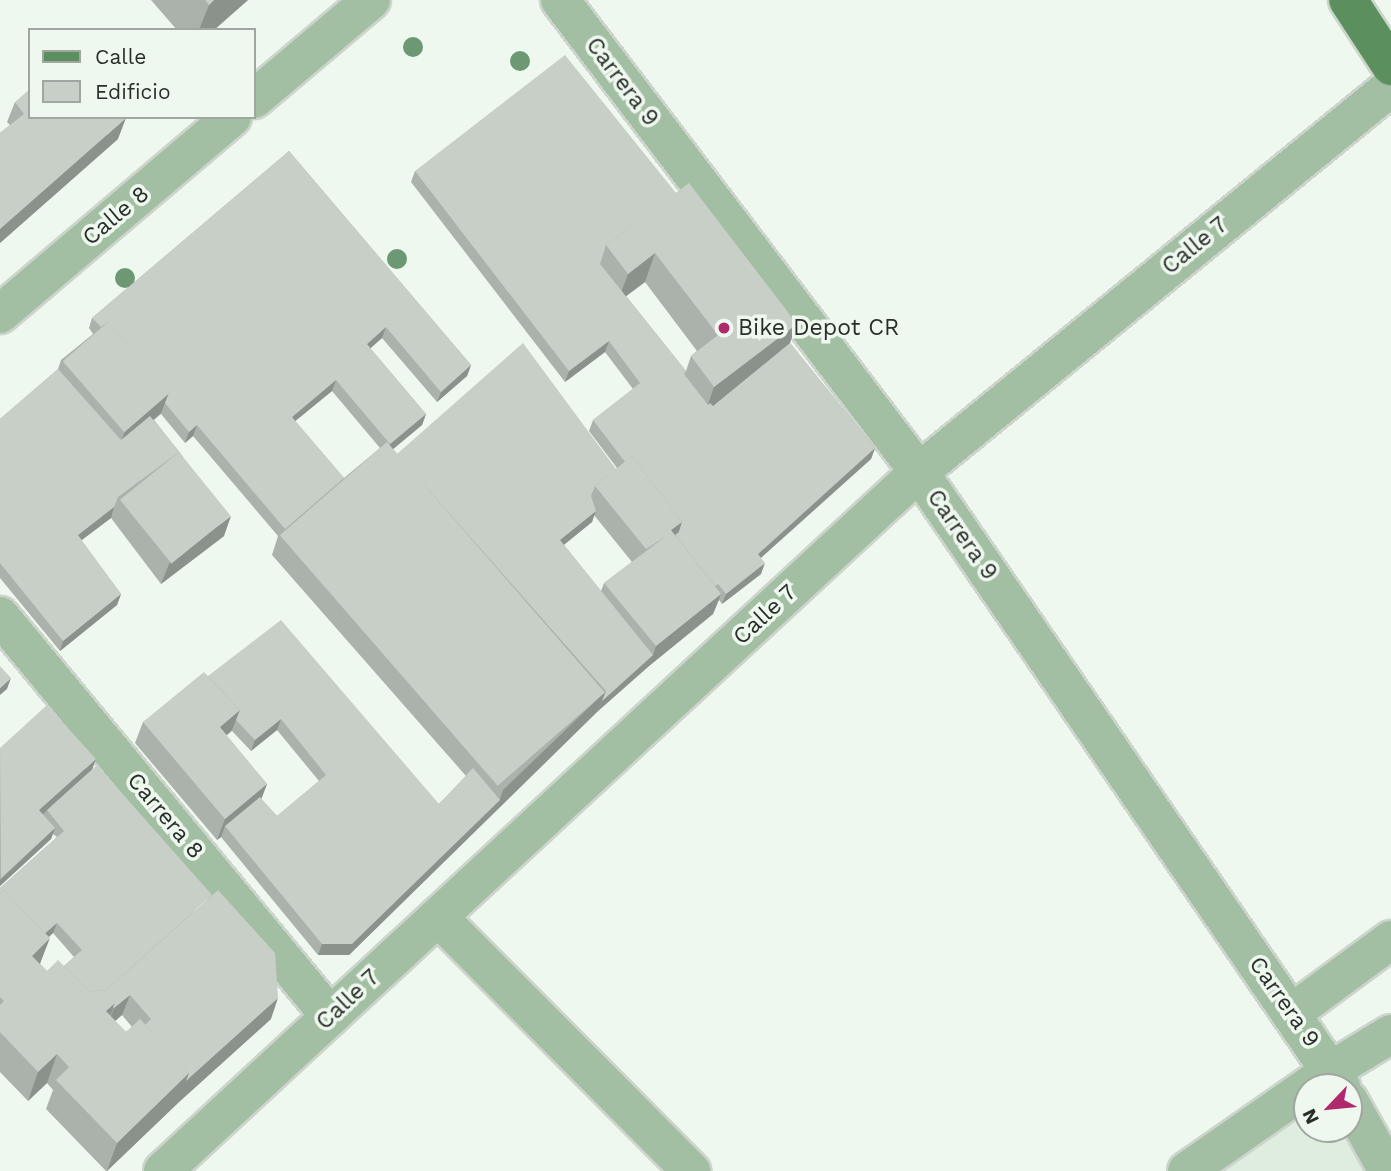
<!DOCTYPE html>
<style>
body{margin:0}
#map{position:relative;width:1391px;height:1171px;overflow:hidden;background:#eff8ef;font-family:"Work Sans",sans-serif}
div>[style]{position:absolute}
.built>*{inset:0;background:#dfeddf}
.roads{filter:drop-shadow(2px 0 #ccd4cc) drop-shadow(-2px 0 #ccd4cc) drop-shadow(0 2px #ccd4cc) drop-shadow(0 -2px #ccd4cc)}
.minor>*{height:38px;margin:-19px;padding:0 19px;transform-origin:19px;border-radius:19px;background:#a3bfa3}
.major>*{height:38px;margin:-19px;padding:0 19px;transform-origin:19px;border-radius:19px;background:#5b905e}
.trees>*{width:20px;height:20px;margin:-10px;border-radius:50%;background:#6c9874}
.wall>*{inset:0;background:#abb2ab}
.shaded-wall>*{inset:0;background:#8b918b}
.building>*{inset:0;background:#c7cfc7;transform-origin:0 0}
.dots>*{width:19px;height:19px;translate:-50% -50%;box-sizing:border-box;border:4px solid #eff8ef;border-radius:50%}
span{translate:-50% -50%;white-space:nowrap;text-align:center;line-height:1.15;-webkit-text-stroke:7px #eff8ef;paint-order:stroke}
.street-label{font-size:23px;color:#2a2e2a}
.poi-label{font-size:23px;color:#2a2e2a}
.left{translate:0 -50%;text-align:left}
.legend{position:absolute;left:28px;top:28px;width:228px;height:91px;box-sizing:border-box;background:#eff8ef;border:2px solid #a0a7a0;margin:0;padding:9px 12px;list-style:none;font-size:21px;color:#2a2e2a}
.legend li{display:flex;align-items:center;gap:14px;height:35px}
.legend b{width:35px;border:2px solid #a0a7a0}
.north{position:absolute;left:1293px;top:1073px;width:70px;height:70px;box-sizing:border-box;background:#eff8ef;border:2px solid #a0a7a0;border-radius:50%;rotate:244deg;font-size:19px;font-weight:700;line-height:28px;text-align:center;color:#2a2e2a}
.north::after{content:'';display:block;margin:auto;width:24px;height:32px;background:#b0296c;clip-path:polygon(50% 0,100% 100%,50% 72%,0 100%)}
</style>
<div id="map">
<div class="built">
<i style="clip-path:polygon(1307px 1087px,1307px 1129px,1349px 1129px,1388px 1171px,1187px 1171px)"></i>
</div>
<div class="roads">
<div class="minor">
<i style="left:560px;top:0;width:593px;rotate:52.74deg"></i>
<i style="left:919px;top:472px;width:746px;rotate:55.54deg"></i>
<i style="left:254px;top:99px;width:153px;rotate:-40.2deg"></i>
<i style="left:0;top:314px;width:304px;rotate:-40.3deg"></i>
<i style="left:0;top:616px;width:519px;rotate:50.48deg"></i>
<i style="left:438px;top:917px;width:359px;rotate:45.1deg"></i>
<i style="left:1292px;top:1013px;width:123px;rotate:-36.4deg"></i>
<i style="left:1349px;top:1101px;width:80px;rotate:60.9deg"></i>
<i style="left:163px;top:1171px;width:1030px;rotate:-42.76deg"></i>
<i style="left:919px;top:472px;width:609px;rotate:-39.2deg"></i>
<i style="left:1187px;top:1171px;width:177px;rotate:-34.9deg"></i>
<i style="left:1332px;top:1070px;width:69px;rotate:-31.4deg"></i>
</div>
<div class="major">
<i style="left:1348px;top:0;width:79px;rotate:56.9deg"></i>
</div>
</div>
<div class="trees">
<i style="left:413px;top:47px"></i>
<i style="left:520px;top:61px"></i>
<i style="left:397px;top:259px"></i>
<i style="left:125px;top:278px"></i>
</div>
<div class="wall">
<i style="clip-path:polygon(151px 0,248px 0,214px 30px,177px 30px)"></i>
<i style="clip-path:polygon(15px 102px,118px 139px,0 243px,0 133px,10px 125px,7px 122px)"></i>
<i style="clip-path:polygon(evenodd,289px 151px,471px 365px,467px 376px,437px 402px,382px 338px,370px 348px,426px 414px,422px 425px,393px 449px,397px 454px,616px 469px,617px 468px,589px 431px,593px 420px,633px 389px,605px 352px,565px 382px,411px 182px,415px 171px,676px 193px,797px 324px,790px 343px,875px 448px,871px 459px,761px 558px,761px 574px,722px 604px,719px 600px,713px 614px,649px 666px,598px 711px,349px 955px,318px 955px,221px 837px,217px 840px,135px 743px,143px 722px,208px 676px,439px 804px,466px 776px,272px 555px,278px 536px,193px 436px,185px 443px,161px 414px,154px 420px,183px 457px,224px 536px,161px 584px,111px 518px,81px 540px,121px 594px,117px 605px,60px 651px,0 578px,0 419px,58px 369px,61px 360px,93px 334px,89px 328px,92px 318px,289px 151px,645px 282px,697px 351px,691px 356px,686px 371px,626px 296px,645px 282px,289px 151px,332px 391px,380px 448px,344px 478px,295px 421px,332px 391px,289px 151px,594px 515px,632px 562px,604px 583px,601px 591px,564px 545px,592px 522px,594px 515px,289px 151px,277px 730px,319px 781px,277px 816px,261px 799px,267px 784px,226px 736px,232px 731px,251px 751px,277px 730px)"></i>
<i style="clip-path:polygon(evenodd,0 748px,92px 770px,271px 1019px,179px 1102px,107px 1171px,106px 1171px,46px 1109px,53px 1090px,47px 1083px,28px 1101px,0 1072px,0 888px,57px 837px,53px 834px,51px 839px,0 886px,0 748px,53px 933px,74px 957px,64px 966px,47px 971px,40px 964px,49px 937px,53px 933px,0 748px,122px 1015px,132px 1027px,126px 1032px,115px 1021px,122px 1015px)"></i>
</div>
<div class="shaded-wall">
<i style="clip-path:polygon(214px 0,248px 0,214px 30px,199px 30px,209px 5px)"></i>
<i style="clip-path:polygon(126px 118px,118px 139px,0 243px,0 229px)"></i>
<i style="clip-path:polygon(655px 253px,645px 282px,617px 303px,628px 274px)"></i>
<i style="clip-path:polygon(797px 324px,786px 353px,704px 416px,714px 387px)"></i>
<i style="clip-path:polygon(386px 327px,382px 338px,363px 355px,367px 344px)"></i>
<i style="clip-path:polygon(609px 341px,605px 352px,565px 382px,569px 371px)"></i>
<i style="clip-path:polygon(471px 365px,467px 376px,437px 402px,441px 392px)"></i>
<i style="clip-path:polygon(336px 380px,332px 391px,288px 427px,292px 417px)"></i>
<i style="clip-path:polygon(169px 393px,161px 413px,118px 451px,125px 431px)"></i>
<i style="clip-path:polygon(426px 414px,422px 425px,386px 455px,390px 444px)"></i>
<i style="clip-path:polygon(197px 425px,193px 436px,185px 443px,189px 432px)"></i>
<i style="clip-path:polygon(875px 448px,871px 459px,754px 564px,758px 554px)"></i>
<i style="clip-path:polygon(114px 507px,111px 518px,74px 546px,78px 535px)"></i>
<i style="clip-path:polygon(596px 511px,592px 522px,556px 551px,560px 540px)"></i>
<i style="clip-path:polygon(231px 516px,224px 536px,161px 584px,169px 564px)"></i>
<i style="clip-path:polygon(682px 522px,675px 543px,671px 530px)"></i>
<i style="clip-path:polygon(765px 563px,761px 574px,722px 604px,726px 594px)"></i>
<i style="clip-path:polygon(121px 594px,117px 605px,60px 651px,63px 641px)"></i>
<i style="clip-path:polygon(721px 594px,713px 614px,649px 666px,598px 711px,602px 701px,653px 655px,656px 646px)"></i>
<i style="clip-path:polygon(11px 678px,7px 689px,0 695px,0 688px)"></i>
<i style="clip-path:polygon(606px 691px,598px 711px,496px 811px,503px 790px)"></i>
<i style="clip-path:polygon(240px 710px,232px 730px,212px 748px,220px 727px)"></i>
<i style="clip-path:polygon(281px 719px,277px 730px,251px 751px,255px 740px)"></i>
<i style="clip-path:polygon(96px 759px,92px 770px,35px 821px,39px 810px)"></i>
<i style="clip-path:polygon(267px 784px,259px 805px,225px 826px,221px 837px,217px 840px,225px 819px)"></i>
<i style="clip-path:polygon(500px 800px,496px 811px,349px 955px,318px 955px,322px 944px)"></i>
<i style="clip-path:polygon(55px 828px,51px 839px,0 886px,0 880px)"></i>
<i style="clip-path:polygon(57px 923px,53px 933px,30px 954px,34px 944px)"></i>
<i style="clip-path:polygon(50px 938px,39px 966px,32px 956px)"></i>
<i style="clip-path:polygon(130px 995px,122px 1015px,106px 1029px,114px 1008px)"></i>
<i style="clip-path:polygon(278px 998px,271px 1019px,179px 1102px,107px 1171px,117px 1143px,189px 1073px)"></i>
<i style="clip-path:polygon(115px 1003px,104px 1032px,106px 1011px)"></i>
<i style="clip-path:polygon(57px 1054px,47px 1083px,28px 1101px,38px 1072px)"></i>
</div>
<div class="building">
<i style="clip-path:polygon(205px 0,214px 0,209px 5px)"></i>
<i style="clip-path:polygon(565px 55px,676px 193px,606px 245px,600px 264px,686px 371px,684px 374px,708px 405px,710px 403px,713px 406px,790px 343px,875px 448px,758px 554px,765px 563px,726px 594px,718px 584px,715px 586px,675px 535px,679px 532px,682px 522px,632px 456px,625px 462px,593px 420px,640px 383px,609px 341px,569px 371px,415px 171px)"></i>
<i style="clip-path:polygon(30px 89px,30px 117px,125px 117px,126px 118px,0 229px,0 133px,24px 114px,15px 102px)"></i>
<i style="clip-path:polygon(289px 151px,471px 365px,441px 392px,386px 327px,367px 344px,426px 414px,390px 444px,336px 380px,292px 417px,344px 478px,285px 529px,197px 425px,189px 432px,165px 403px,169px 393px,108px 322px,101px 327px,92px 318px)"></i>
<i style="clip-path:polygon(689px 183px,797px 324px,714px 387px,691px 356px,718px 335px,655px 253px,628px 274px,606px 245px)"></i>
<i style="left:108px;top:322px;width:94px;height:60px;rotate:49deg"></i>
<i style="clip-path:polygon(523px 343px,616px 469px,595px 486px,591px 496px,596px 511px,560px 540px,653px 655px,602px 701px,606px 691px,397px 454px)"></i>
<i style="clip-path:polygon(58px 369px,121px 440px,150px 416px,183px 456px,179px 452px,118px 497px,114px 507px,78px 535px,121px 594px,63px 641px,0 563px,0 419px)"></i>
<i style="left:387px;top:442px;width:332px;height:142px;rotate:49deg"></i>
<i style="left:179px;top:452px;width:82px;height:76px;rotate:51deg"></i>
<i style="clip-path:polygon(632px 456px,682px 522px,671px 530px,721px 594px,656px 646px,604px 583px,666px 536px,646px 549px,595px 486px)"></i>
<i style="clip-path:polygon(281px 620px,439px 804px,473px 768px,500px 800px,352px 944px,322px 944px,225px 826px,260px 797px,277px 816px,326px 775px,281px 719px,255px 740px,236px 720px,240px 710px,208px 676px)"></i>
<i style="clip-path:polygon(0 666px,11px 678px,0 688px)"></i>
<i style="clip-path:polygon(204px 672px,240px 710px,220px 727px,267px 784px,225px 819px,143px 722px)"></i>
<i style="clip-path:polygon(47px 705px,96px 759px,39px 810px,55px 828px,1px 878px,0 748px)"></i>
<i style="clip-path:polygon(97px 765px,212px 895px,104px 992px,103px 990px,90px 992px,64px 966px,82px 950px,57px 923px,45px 933px,3px 890px,0 894px,0 888px,64px 831px,47px 810px)"></i>
<i style="clip-path:polygon(3px 890px,50px 938px,32px 956px,47px 971px,58px 960px,90px 992px,103px 990px,115px 1003px,106px 1011px,126px 1032px,140px 1019px,189px 1073px,117px 1143px,56px 1080px,69px 1067px,57px 1054px,38px 1072px,0 1032px,0 1005px,4px 1001px,0 997px,0 894px)"></i>
<i style="clip-path:polygon(218px 890px,275px 953px,278px 998px,186px 1081px,189px 1073px,145px 1025px,151px 1019px,130px 995px,114px 1008px,113px 1007px,115px 1003px,104px 992px)"></i>
</div>
<div class="dots">
<i style="left:724px;top:328px;background:#b0296c"></i>
</div>
<div class="street-label">
<span style="left:622px;top:82px;rotate:53deg">Carrera 9</span>
<span style="left:116px;top:216px;rotate:-40deg">Calle 8</span>
<span style="left:1195px;top:246px;rotate:-39deg">Calle 7</span>
<span style="left:962px;top:535px;rotate:55deg">Carrera 9</span>
<span style="left:765px;top:615px;rotate:-43deg">Calle 7</span>
<span style="left:165px;top:816px;rotate:50deg">Carrera 8</span>
<span style="left:348px;top:1000px;rotate:-43deg">Calle 7</span>
<span style="left:1284px;top:1002px;rotate:55deg">Carrera 9</span>
</div>
<div class="poi-label">
<span class="left" style="left:738px;top:328px">Bike Depot CR</span>
</div>
<ul class="legend">
<li><b style="height:9px;background:#5b905e"></b>Calle</li>
<li><b style="height:19px;background:#c7cfc7"></b>Edificio</li>
</ul>
<div class="north">N</div>
</div>
